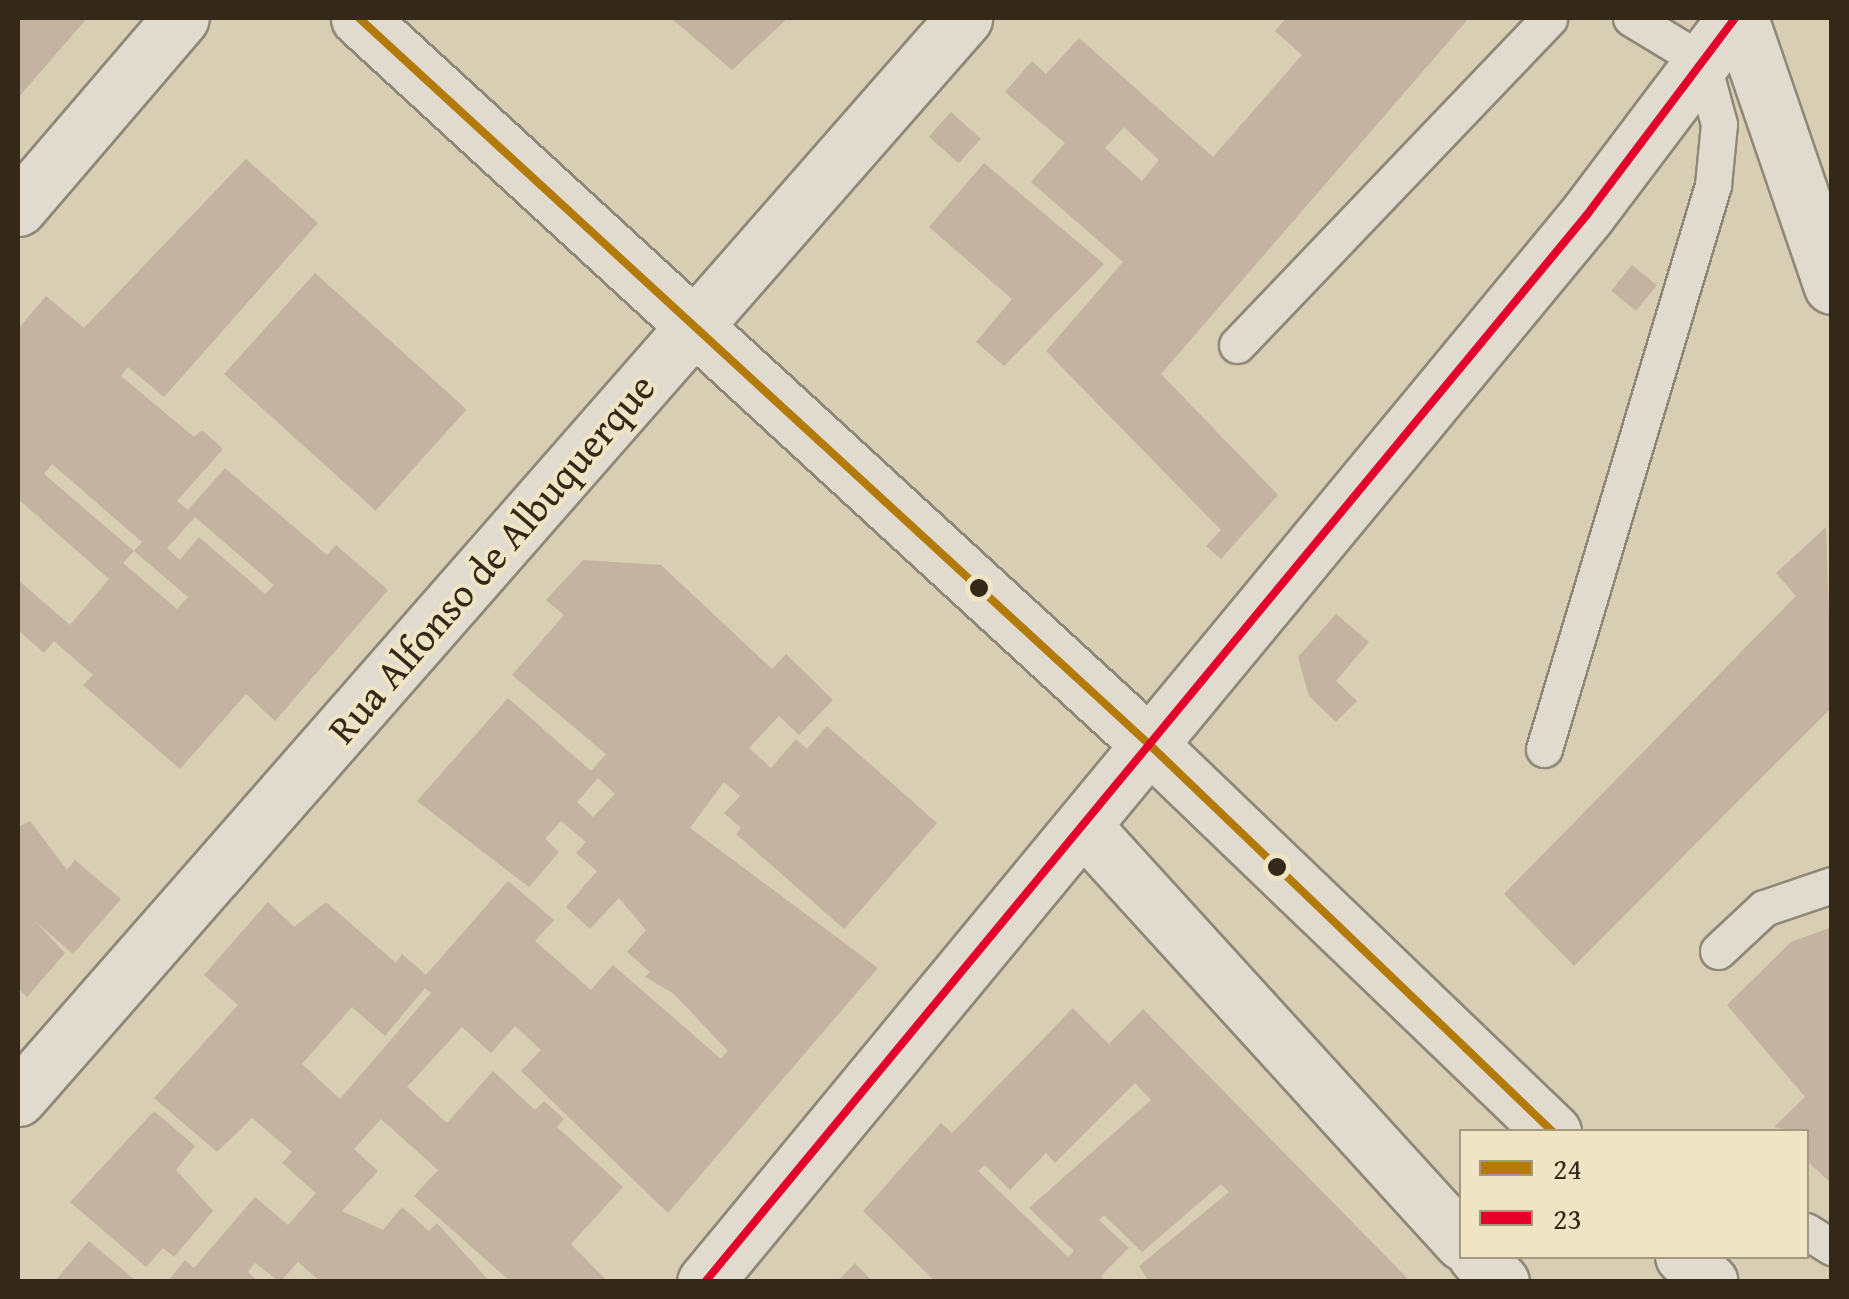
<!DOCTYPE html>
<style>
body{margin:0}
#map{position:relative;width:1849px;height:1299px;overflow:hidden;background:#d7ceb4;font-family:"Gentium Book Plus",serif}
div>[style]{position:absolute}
.building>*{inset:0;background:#c3b3a0;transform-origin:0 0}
.roads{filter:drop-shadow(2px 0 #8f8878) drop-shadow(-2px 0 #8f8878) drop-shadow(0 2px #8f8878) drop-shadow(0 -2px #8f8878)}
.lane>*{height:35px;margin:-17.5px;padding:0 17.5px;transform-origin:17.5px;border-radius:17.5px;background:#e0dbce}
.street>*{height:55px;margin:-27.5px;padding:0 27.5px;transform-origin:27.5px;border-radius:27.5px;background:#e0dbce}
.secondary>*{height:55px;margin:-27.5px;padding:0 27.5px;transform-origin:27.5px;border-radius:27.5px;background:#e0dbce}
.bus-1>*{height:8px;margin:-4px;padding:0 4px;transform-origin:4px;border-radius:4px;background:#b37a08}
.bus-2>*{height:8px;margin:-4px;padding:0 4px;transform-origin:4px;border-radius:4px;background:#e4002b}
.dots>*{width:28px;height:28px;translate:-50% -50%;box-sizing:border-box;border:5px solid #efe4c4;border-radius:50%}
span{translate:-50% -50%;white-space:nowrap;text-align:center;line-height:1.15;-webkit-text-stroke:8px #efe4c4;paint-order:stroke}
.street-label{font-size:40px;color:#342818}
.frame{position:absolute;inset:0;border:20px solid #342818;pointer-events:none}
.legend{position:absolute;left:1459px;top:1129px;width:350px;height:130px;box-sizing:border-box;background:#efe4c4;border:2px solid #a4997f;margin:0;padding:12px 18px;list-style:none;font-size:30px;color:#342818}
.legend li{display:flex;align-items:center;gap:20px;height:50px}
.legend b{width:50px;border:2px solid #a4997f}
</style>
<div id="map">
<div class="building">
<i style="clip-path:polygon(18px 18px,87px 18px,18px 98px)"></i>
<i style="clip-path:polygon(671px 18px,788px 18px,732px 70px)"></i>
<i style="clip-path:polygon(evenodd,1286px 18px,1469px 18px,1161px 374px,1278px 495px,1221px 559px,1206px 546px,1221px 530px,1046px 351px,1123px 262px,1031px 182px,1065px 143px,1005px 92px,1032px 61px,1046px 74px,1079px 38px,1213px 157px,1302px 55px,1275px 31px,1286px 18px,1124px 127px,1159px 160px,1142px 181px,1105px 148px,1124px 127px)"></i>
<i style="left:951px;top:112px;width:40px;height:33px;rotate:42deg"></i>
<i style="clip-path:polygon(evenodd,246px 159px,318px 223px,164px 397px,128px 367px,121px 376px,194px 437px,202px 430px,223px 449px,177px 501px,188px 510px,225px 468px,327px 555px,336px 545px,388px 590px,275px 721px,246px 694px,180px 769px,83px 685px,93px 675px,54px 641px,44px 653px,18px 630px,18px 580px,70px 625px,109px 579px,18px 499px,18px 329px,46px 296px,84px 328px,246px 159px,52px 464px,142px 542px,134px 551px,44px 474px,52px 464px,246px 159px,195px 517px,274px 585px,265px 594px,199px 537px,180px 560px,167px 548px,195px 517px,246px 159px,134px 551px,188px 597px,177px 609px,123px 563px,134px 551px)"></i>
<i style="clip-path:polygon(984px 163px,1104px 264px,1004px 366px,976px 342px,1012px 299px,929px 227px)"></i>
<i style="left:1632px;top:265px;width:32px;height:33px;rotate:39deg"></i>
<i style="left:315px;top:273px;width:204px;height:136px;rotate:42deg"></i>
<i style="clip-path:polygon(1826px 527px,1832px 707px,1574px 966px,1504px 894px,1796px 596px,1776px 573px)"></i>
<i style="clip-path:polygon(evenodd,583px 560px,661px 565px,772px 669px,786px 654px,833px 700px,799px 735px,779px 716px,749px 748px,771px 768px,796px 739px,807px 749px,827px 726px,937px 823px,844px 929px,736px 834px,741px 828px,724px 813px,740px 796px,724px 782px,690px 828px,878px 968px,668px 1213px,521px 1071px,541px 1050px,515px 1026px,491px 1053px,462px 1027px,407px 1087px,447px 1123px,493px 1071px,535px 1110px,544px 1101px,564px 1119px,557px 1127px,623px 1187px,571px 1244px,608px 1282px,511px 1282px,414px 1196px,438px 1170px,381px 1119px,354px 1149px,378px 1171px,342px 1211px,383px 1230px,402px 1207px,429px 1231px,437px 1223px,490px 1282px,321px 1282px,298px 1262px,280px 1282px,255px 1263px,248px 1272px,258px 1282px,167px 1282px,185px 1260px,194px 1268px,255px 1197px,288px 1225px,316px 1193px,282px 1163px,292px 1152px,252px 1118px,217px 1152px,154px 1098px,238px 1005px,204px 975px,268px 902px,294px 927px,326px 902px,396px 963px,402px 954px,426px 975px,508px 881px,554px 920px,535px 941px,591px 990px,613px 965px,721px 1059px,728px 1051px,673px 993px,645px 977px,650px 972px,627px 952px,646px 930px,619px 898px,590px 929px,566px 907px,597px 871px,576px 853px,586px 842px,561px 821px,545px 839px,559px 852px,529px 887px,417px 801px,508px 698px,591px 771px,606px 754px,512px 675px,564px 615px,546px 600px,583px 560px,598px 778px,615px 794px,593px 817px,577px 802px,598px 778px,583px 560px,425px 988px,431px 993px,340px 1099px,302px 1064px,352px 1007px,385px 1036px,425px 988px)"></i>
<i style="clip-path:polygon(1336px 614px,1369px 642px,1336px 681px,1357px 701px,1336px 722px,1309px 696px,1298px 657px)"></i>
<i style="clip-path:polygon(30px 821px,67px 870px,75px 860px,121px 899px,73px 954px,35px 921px,65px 953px,27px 997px,18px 988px,18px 827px)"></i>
<i style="clip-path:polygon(1832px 927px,1832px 1184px,1806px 1160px,1806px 1132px,1774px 1127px,1805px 1097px,1727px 1005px,1791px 942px)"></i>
<i style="clip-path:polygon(evenodd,1073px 1008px,1109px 1044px,1143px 1009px,1411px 1282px,1149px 1282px,1139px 1266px,1229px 1192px,1221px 1184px,1142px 1252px,1104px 1215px,1099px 1220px,1129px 1248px,1101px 1276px,1106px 1282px,936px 1282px,863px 1211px,941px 1123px,952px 1133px,1073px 1008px,1135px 1083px,1151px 1100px,1029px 1208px,1074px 1251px,1068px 1257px,978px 1171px,985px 1165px,1010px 1190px,1046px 1153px,1055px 1163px,1135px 1083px)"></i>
<i style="clip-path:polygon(154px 1111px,195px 1146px,176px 1170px,213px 1211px,174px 1257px,163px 1248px,146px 1267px,70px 1202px)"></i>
<i style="clip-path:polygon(89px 1241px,137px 1282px,54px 1282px)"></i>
<i style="clip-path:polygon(855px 1263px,873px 1282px,837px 1282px)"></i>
</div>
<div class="roads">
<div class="lane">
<i style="left:1237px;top:345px;width:452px;rotate:-46.3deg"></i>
<i style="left:1544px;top:749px;width:589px;rotate:-73.32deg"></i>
<i style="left:1713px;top:185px;width:61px;rotate:-84.4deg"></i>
<i style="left:1719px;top:124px;width:65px;rotate:-105.1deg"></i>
<i style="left:1702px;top:61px;width:83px;rotate:-148.8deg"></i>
<i style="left:1718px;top:951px;width:63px;rotate:-43.1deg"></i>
<i style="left:1764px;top:908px;width:72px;rotate:-18.7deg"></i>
<i style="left:1806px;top:1231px;width:31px;rotate:32deg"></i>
</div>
<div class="street">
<i style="left:359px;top:18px;width:1077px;rotate:42.59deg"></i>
<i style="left:1152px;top:747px;width:556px;rotate:43.83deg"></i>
<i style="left:18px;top:208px;width:250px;rotate:-49.4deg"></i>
<i style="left:1085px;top:828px;width:560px;rotate:47.68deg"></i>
<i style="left:18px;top:1098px;width:1436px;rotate:-48.78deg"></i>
<i style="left:1476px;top:1256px;width:36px;rotate:46deg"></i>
<i style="left:1683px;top:1256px;width:37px;rotate:44deg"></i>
<i style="left:705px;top:1282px;width:1383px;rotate:-50.43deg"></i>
<i style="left:1586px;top:216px;width:248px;rotate:-53deg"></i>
</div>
<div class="secondary">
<i style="left:1740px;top:18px;width:283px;rotate:71.1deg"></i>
</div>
</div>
<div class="bus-1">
<i style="left:359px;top:18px;width:1077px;rotate:42.59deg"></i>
<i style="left:1152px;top:747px;width:556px;rotate:43.83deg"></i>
</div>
<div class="bus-2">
<i style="left:705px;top:1282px;width:1383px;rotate:-50.43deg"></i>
<i style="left:1586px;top:216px;width:248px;rotate:-53deg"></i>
</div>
<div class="dots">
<i style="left:979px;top:588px;background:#342818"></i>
<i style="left:1277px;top:867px;background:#342818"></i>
</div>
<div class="street-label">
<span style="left:491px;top:558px;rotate:-49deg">Rua Alfonso de Albuquerque</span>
</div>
<div class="frame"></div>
<ul class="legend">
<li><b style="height:12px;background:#b37a08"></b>24</li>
<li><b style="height:12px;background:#e4002b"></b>23</li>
</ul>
</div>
